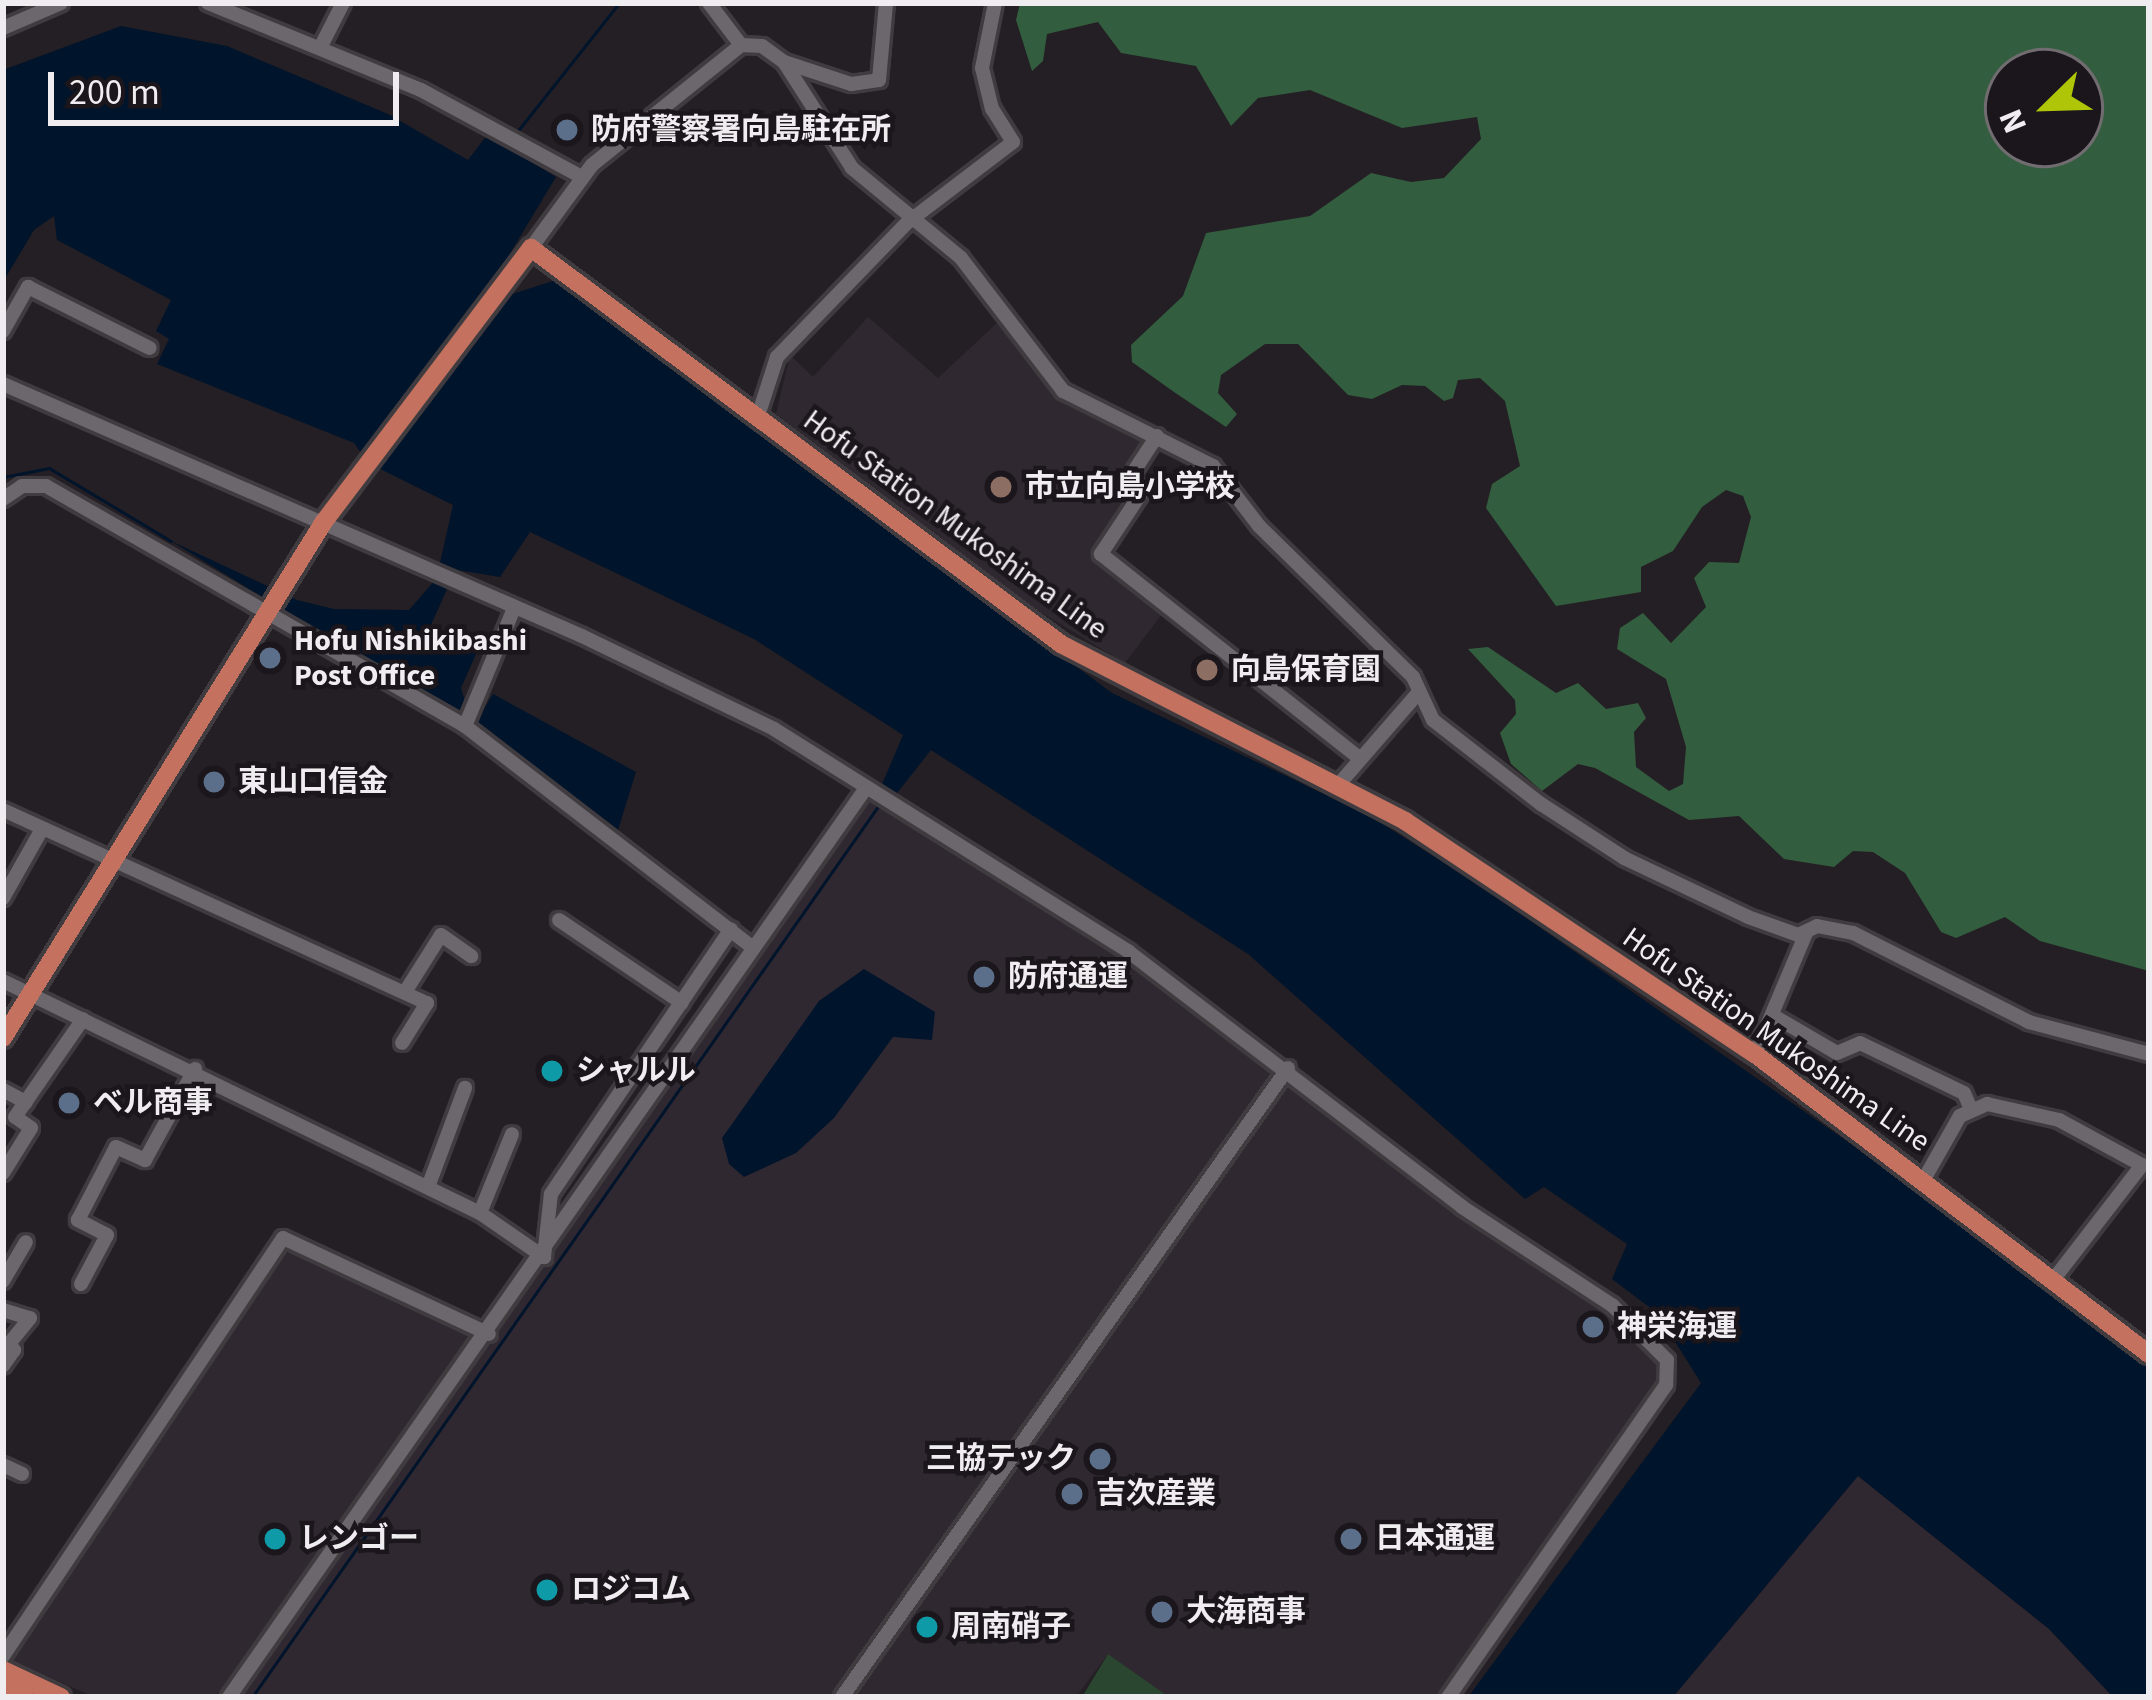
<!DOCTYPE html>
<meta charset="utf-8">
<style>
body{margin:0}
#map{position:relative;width:2152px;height:1700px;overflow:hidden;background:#241f24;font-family:"Source Sans 3","Noto Sans JP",sans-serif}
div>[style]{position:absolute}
.built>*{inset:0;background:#302831}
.green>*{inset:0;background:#2a4631}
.forest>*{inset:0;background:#325d3e}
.water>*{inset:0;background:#00142b}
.stream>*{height:3px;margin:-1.5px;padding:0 1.5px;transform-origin:1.5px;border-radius:1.5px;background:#00142b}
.roads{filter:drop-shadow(3px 0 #3f3b3f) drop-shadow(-3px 0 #3f3b3f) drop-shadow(0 3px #3f3b3f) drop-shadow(0 -3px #3f3b3f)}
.minor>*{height:14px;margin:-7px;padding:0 7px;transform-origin:7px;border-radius:7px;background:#6c676c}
.major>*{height:18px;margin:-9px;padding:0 9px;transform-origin:9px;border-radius:9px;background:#c4715f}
.dots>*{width:33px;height:33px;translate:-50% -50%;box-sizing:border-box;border:6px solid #1a161b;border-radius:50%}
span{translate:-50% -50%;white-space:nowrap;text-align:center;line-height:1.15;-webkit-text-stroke:9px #1a161b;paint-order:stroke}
.poi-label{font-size:30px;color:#f0edf0;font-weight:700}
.left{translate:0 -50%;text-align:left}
.right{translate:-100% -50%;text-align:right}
.street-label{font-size:30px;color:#f0edf0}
.frame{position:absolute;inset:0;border:6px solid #f0edf0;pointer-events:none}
.north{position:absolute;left:1984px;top:48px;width:120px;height:120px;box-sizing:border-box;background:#1a161b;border:3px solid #706c70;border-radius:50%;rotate:247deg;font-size:33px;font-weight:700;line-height:48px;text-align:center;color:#f0edf0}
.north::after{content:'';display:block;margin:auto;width:42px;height:54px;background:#aec508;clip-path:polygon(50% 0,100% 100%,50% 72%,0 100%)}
.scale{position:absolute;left:48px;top:72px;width:351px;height:54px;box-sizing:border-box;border:6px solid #f0edf0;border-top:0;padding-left:15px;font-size:36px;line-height:42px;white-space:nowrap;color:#f0edf0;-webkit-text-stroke:9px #1a161b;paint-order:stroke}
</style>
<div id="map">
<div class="built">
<i style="clip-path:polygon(868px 317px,938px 378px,998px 322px,1055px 393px,1151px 440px,1126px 477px,1135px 496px,1092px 552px,1165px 610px,1125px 663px,1014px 596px,776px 414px,790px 355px,813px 377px)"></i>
<i style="clip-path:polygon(866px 788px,1129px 952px,1462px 1207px,1612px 1305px,1671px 1367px,1441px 1697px,1169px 1697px,1108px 1654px,1076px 1697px,94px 1697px,14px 1661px,11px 1652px,283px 1238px,489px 1333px)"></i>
<i style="clip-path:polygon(1858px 1476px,2049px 1629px,2113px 1697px,1673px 1697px)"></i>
</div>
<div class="green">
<i style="clip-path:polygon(1108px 1654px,1169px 1697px,1082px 1697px)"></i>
</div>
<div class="forest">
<i style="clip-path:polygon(evenodd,1020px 3px,2149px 3px,2149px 971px,2040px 941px,2005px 917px,1956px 938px,1941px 932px,1905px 873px,1873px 852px,1853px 851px,1834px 867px,1784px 859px,1739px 816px,1689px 820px,1595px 768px,1578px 764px,1542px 791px,1511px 764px,1500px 733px,1516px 714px,1515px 700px,1468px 649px,1488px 647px,1556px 693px,1578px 683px,1606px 709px,1638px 703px,1646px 718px,1634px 732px,1636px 767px,1669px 791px,1683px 784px,1686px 747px,1666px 679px,1617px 649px,1620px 628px,1643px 613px,1671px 643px,1706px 607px,1694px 578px,1709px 562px,1739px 563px,1751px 517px,1743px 496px,1726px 490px,1702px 507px,1673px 551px,1641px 567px,1641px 592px,1556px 606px,1486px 508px,1492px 484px,1520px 466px,1505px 401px,1480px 378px,1458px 380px,1453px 398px,1444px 401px,1425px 386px,1402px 385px,1372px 399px,1348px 395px,1298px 344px,1265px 344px,1221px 375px,1218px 393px,1237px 414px,1226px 427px,1174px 392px,1132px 362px,1131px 345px,1183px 296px,1206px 233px,1310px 216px,1371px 173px,1411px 182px,1444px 178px,1481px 139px,1477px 117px,1402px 128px,1310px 90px,1258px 98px,1231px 126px,1196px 66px,1121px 53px,1098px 22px,1047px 34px,1043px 61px,1032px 71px,1016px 20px,1020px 3px,2008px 72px,2080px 72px,2080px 144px,2008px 144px,2008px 72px)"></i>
</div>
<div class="water">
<i style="clip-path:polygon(121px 26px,227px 46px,388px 114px,468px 160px,487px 135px,556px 177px,494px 280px,509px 295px,556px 280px,1112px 693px,1370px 816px,1476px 883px,1851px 1144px,2149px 1367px,2149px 1697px,2113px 1697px,2049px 1629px,1858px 1476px,1673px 1697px,1468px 1697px,1701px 1383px,1657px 1313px,1612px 1279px,1627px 1244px,1544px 1187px,1525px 1199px,1248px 954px,931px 750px,894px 797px,880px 789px,903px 735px,754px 639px,530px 532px,500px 577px,439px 567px,453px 505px,368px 463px,354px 443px,157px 364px,169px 339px,156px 331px,171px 300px,57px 240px,54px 216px,34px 230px,3px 282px,3px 70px)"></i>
<i style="clip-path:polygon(171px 541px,297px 600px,334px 609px,409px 610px,435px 580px,448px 587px,430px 627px,477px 652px,461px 688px,467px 708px,463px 715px,389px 675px)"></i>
<i style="clip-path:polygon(493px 694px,636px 772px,618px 830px,475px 723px)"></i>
<i style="clip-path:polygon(864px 969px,935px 1012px,932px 1040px,893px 1037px,834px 1118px,796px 1153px,744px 1177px,729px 1164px,722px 1138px,819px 1001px)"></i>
</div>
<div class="stream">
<i style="left:516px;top:133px;width:166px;rotate:-51.6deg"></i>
<i style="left:3px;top:477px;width:47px;rotate:-11.1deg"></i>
<i style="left:49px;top:468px;width:142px;rotate:30.9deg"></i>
<i style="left:252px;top:1697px;width:1090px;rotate:-54.9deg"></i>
</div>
<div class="roads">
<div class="minor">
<i style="left:208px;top:3px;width:230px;rotate:22.2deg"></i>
<i style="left:421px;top:90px;width:183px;rotate:28.4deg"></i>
<i style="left:709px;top:3px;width:53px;rotate:52.7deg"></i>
<i style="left:741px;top:45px;width:21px;rotate:3deg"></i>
<i style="left:762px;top:46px;width:27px;rotate:36deg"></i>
<i style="left:784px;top:62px;width:126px;rotate:57.3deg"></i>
<i style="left:852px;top:168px;width:141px;rotate:39.5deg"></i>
<i style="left:961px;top:258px;width:168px;rotate:52.5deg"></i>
<i style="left:1063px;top:391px;width:168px;rotate:26.6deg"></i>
<i style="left:1213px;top:466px;width:76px;rotate:52.5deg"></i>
<i style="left:1259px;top:526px;width:216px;rotate:44.4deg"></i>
<i style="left:1413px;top:677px;width:47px;rotate:65.1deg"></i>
<i style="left:1433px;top:720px;width:137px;rotate:37.9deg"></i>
<i style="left:1541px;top:804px;width:99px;rotate:33deg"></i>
<i style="left:1624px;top:858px;width:137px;rotate:25.4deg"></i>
<i style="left:1748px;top:917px;width:53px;rotate:19.8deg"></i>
<i style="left:1798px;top:935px;width:21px;rotate:-25deg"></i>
<i style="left:1817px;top:926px;width:37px;rotate:11deg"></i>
<i style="left:1853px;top:933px;width:197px;rotate:26.8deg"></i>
<i style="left:2029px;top:1022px;width:124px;rotate:14.9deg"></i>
<i style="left:3px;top:28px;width:63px;rotate:-23.3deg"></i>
<i style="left:321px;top:46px;width:48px;rotate:-62.9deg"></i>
<i style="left:784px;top:62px;width:71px;rotate:18.2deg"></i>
<i style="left:851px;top:84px;width:28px;rotate:-8deg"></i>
<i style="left:879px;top:80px;width:77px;rotate:-84.8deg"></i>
<i style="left:531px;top:248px;width:103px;rotate:-53.7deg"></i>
<i style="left:592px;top:165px;width:191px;rotate:-38.8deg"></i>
<i style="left:3px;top:331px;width:51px;rotate:-60.4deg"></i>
<i style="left:28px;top:287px;width:136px;rotate:26.6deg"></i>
<i style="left:3px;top:384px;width:631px;rotate:23.52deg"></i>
<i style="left:582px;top:636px;width:213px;rotate:25.8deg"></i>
<i style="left:774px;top:729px;width:419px;rotate:32.1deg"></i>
<i style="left:1129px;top:952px;width:419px;rotate:37.4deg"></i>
<i style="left:1462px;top:1207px;width:179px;rotate:33.2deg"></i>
<i style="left:1612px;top:1305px;width:78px;rotate:45deg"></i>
<i style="left:1667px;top:1360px;width:25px;rotate:92deg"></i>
<i style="left:1666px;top:1385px;width:381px;rotate:124.9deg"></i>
<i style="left:757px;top:419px;width:65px;rotate:-72.1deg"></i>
<i style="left:777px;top:357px;width:188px;rotate:-45.9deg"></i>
<i style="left:908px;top:222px;width:132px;rotate:-37.3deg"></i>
<i style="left:1013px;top:142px;width:39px;rotate:-122deg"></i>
<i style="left:992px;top:109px;width:42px;rotate:-103.7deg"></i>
<i style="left:982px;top:68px;width:66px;rotate:-78.7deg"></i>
<i style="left:1157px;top:436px;width:45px;rotate:123.3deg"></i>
<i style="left:1132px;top:474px;width:22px;rotate:69deg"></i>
<i style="left:1140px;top:495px;width:71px;rotate:123.5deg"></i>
<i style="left:1101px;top:554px;width:329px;rotate:38.3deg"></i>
<i style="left:3px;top:499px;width:23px;rotate:-34deg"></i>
<i style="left:22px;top:486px;width:24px"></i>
<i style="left:46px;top:486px;width:483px;rotate:29.8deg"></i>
<i style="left:465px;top:726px;width:361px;rotate:37.6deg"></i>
<i style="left:465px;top:726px;width:128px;rotate:-67.4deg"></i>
<i style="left:1339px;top:784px;width:122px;rotate:-49deg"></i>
<i style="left:3px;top:810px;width:466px;rotate:24.5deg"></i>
<i style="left:427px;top:1003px;width:47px;rotate:122deg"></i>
<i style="left:3px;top:898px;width:79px;rotate:-60.5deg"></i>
<i style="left:559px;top:920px;width:148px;rotate:34deg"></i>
<i style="left:3px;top:981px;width:530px;rotate:25.94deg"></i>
<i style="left:480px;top:1213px;width:78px;rotate:34.5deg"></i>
<i style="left:405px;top:992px;width:67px;rotate:-57.7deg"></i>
<i style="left:441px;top:935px;width:37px;rotate:35deg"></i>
<i style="left:1772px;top:1015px;width:75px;rotate:30.3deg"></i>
<i style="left:1837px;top:1053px;width:25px;rotate:-23deg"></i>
<i style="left:1860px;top:1043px;width:115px;rotate:25.7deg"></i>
<i style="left:1964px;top:1093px;width:15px;rotate:67deg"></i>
<i style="left:1755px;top:1054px;width:131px;rotate:-67.1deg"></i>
<i style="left:3px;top:1090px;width:26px;rotate:28deg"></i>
<i style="left:3px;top:1173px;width:53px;rotate:-58.1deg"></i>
<i style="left:31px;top:1128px;width:19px;rotate:-145deg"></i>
<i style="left:15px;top:1117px;width:119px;rotate:-55.2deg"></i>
<i style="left:1923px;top:1181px;width:75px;rotate:-60.4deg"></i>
<i style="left:1960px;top:1116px;width:30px;rotate:-24deg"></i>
<i style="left:1987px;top:1104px;width:74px;rotate:12.5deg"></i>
<i style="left:2059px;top:1120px;width:94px;rotate:28.5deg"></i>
<i style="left:2142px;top:1165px;width:145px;rotate:127.7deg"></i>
<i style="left:428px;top:1187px;width:106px;rotate:-69.5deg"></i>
<i style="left:480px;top:1213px;width:85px;rotate:-67.9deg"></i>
<i style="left:544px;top:1257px;width:63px;rotate:-83.7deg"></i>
<i style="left:551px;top:1194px;width:320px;rotate:-55.8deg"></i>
<i style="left:3px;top:1281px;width:45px;rotate:-59.5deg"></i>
<i style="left:81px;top:1284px;width:55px;rotate:-62deg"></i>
<i style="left:107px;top:1235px;width:33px;rotate:-153deg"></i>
<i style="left:78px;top:1220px;width:82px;rotate:-62.5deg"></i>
<i style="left:116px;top:1147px;width:32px;rotate:24deg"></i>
<i style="left:145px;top:1160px;width:104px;rotate:-61.2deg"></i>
<i style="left:3px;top:1310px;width:28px;rotate:17deg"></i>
<i style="left:30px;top:1318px;width:35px;rotate:129deg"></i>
<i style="left:8px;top:1345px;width:8px;rotate:40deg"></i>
<i style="left:14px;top:1350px;width:19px;rotate:125deg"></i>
<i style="left:3px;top:1465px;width:21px;rotate:25deg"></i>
<i style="left:3px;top:1656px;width:503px;rotate:-56.18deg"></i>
<i style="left:283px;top:1238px;width:227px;rotate:25deg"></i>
<i style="left:229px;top:1697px;width:1110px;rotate:-54.98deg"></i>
<i style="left:842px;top:1697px;width:771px;rotate:-54.66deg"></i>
</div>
<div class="major">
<i style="left:3px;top:1038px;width:606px;rotate:-58.14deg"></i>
<i style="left:323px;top:523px;width:345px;rotate:-52.9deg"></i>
<i style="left:531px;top:248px;width:662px;rotate:36.77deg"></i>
<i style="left:1061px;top:644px;width:387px;rotate:27.2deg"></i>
<i style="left:1405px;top:821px;width:420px;rotate:33.7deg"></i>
<i style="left:1755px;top:1054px;width:495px;rotate:37.3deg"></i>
<i style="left:3px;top:1670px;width:64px;rotate:25deg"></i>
<i style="left:3px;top:1687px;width:23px;rotate:25deg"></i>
</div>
</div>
<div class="dots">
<i style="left:567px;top:130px;background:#5c6f8a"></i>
<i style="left:1001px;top:487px;background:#8d6e63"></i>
<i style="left:270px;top:658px;background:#5c6f8a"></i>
<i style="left:1207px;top:670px;background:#8d6e63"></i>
<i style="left:214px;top:782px;background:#5c6f8a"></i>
<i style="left:984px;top:977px;background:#5c6f8a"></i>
<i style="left:552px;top:1071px;background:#0f9aa8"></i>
<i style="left:69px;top:1103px;background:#5c6f8a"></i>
<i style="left:1593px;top:1327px;background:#5c6f8a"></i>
<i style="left:1100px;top:1459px;background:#5c6f8a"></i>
<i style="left:1072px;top:1494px;background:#5c6f8a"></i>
<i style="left:275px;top:1539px;background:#0f9aa8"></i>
<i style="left:1351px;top:1539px;background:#5c6f8a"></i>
<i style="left:547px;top:1590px;background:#0f9aa8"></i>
<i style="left:1162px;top:1612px;background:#5c6f8a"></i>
<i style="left:927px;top:1627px;background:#0f9aa8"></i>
</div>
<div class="poi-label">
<span class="left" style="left:591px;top:130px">防府警察署向島駐在所</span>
<span class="left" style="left:1025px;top:487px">市立向島小学校</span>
<span class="left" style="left:294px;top:658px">Hofu Nishikibashi<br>Post Office</span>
<span class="left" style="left:1231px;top:670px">向島保育園</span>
<span class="left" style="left:238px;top:782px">東山口信金</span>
<span class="left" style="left:1008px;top:977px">防府通運</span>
<span class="left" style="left:576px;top:1071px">シャルル</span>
<span class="left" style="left:93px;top:1103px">ベル商事</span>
<span class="left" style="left:1617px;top:1327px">神栄海運</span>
<span class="right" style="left:1076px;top:1459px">三協テック</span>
<span class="left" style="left:1096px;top:1494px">吉次産業</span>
<span class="left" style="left:299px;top:1539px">レンゴー</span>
<span class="left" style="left:1375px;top:1539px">日本通運</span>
<span class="left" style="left:571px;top:1590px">ロジコム</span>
<span class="left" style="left:1186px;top:1612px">大海商事</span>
<span class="left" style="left:951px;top:1627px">周南硝子</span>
</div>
<div class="street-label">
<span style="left:955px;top:525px;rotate:36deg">Hofu Station Mukoshima Line</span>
<span style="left:1776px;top:1040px;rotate:35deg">Hofu Station Mukoshima Line</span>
</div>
<div class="frame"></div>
<div class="north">N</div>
<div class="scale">200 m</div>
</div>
